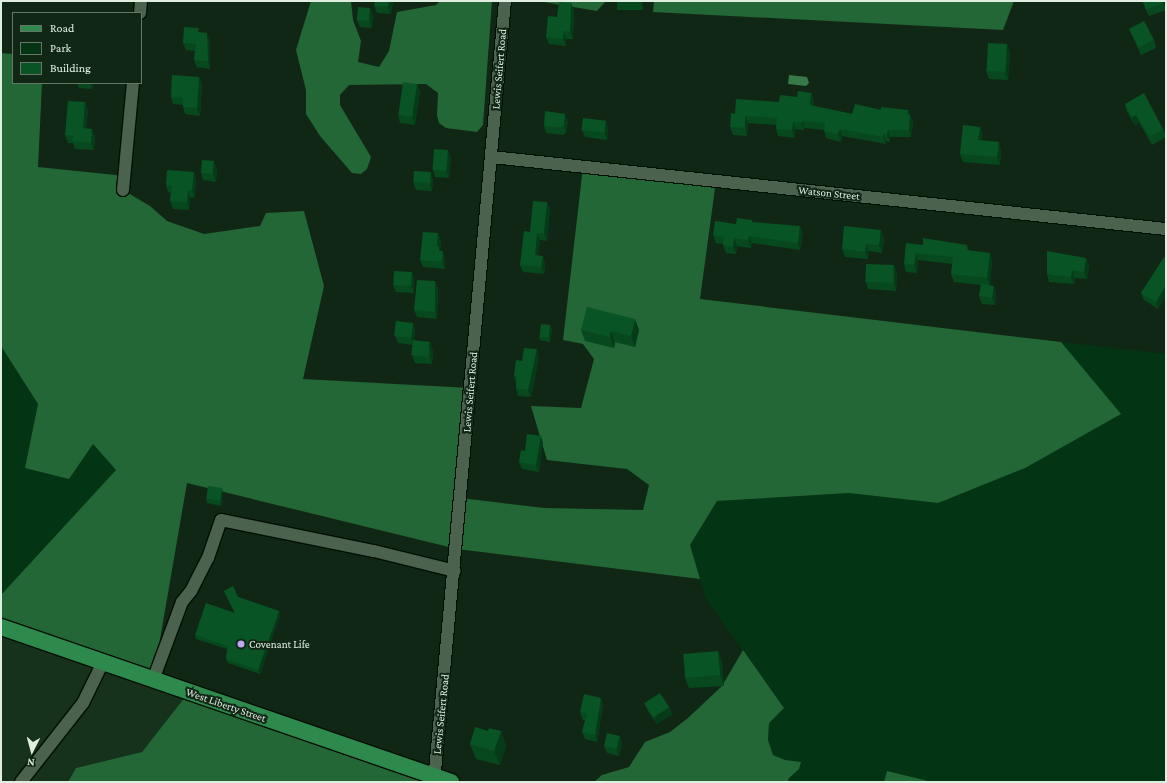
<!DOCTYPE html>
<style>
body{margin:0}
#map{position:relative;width:1167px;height:783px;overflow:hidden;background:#112716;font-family:"Crimson Pro",serif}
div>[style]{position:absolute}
.built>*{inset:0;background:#16321c}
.green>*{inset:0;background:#033514}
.forest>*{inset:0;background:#226735}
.water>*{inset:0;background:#377a47}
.roads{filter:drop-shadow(1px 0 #000f03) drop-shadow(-1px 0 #000f03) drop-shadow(0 1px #000f03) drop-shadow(0 -1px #000f03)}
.minor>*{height:12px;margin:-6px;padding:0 6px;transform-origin:6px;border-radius:6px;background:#4b624f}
.major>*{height:16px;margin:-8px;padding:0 8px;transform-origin:8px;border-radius:8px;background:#2e894d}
.wall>*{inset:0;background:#07481f;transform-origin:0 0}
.shaded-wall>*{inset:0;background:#063b19}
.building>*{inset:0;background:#085424;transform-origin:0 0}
.dots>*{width:11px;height:11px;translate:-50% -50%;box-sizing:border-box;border:2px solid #112716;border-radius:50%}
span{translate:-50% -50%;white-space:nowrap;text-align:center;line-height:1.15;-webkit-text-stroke:4px #112716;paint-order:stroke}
.street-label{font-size:11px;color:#e0eee2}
.poi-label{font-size:11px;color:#e0eee2}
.left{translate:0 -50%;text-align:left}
.frame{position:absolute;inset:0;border:2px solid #e0eee2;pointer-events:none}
.legend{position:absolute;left:12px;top:12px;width:130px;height:72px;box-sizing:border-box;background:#112716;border:1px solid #647768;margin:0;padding:5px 7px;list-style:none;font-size:12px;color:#e0eee2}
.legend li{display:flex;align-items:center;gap:8px;height:20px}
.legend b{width:20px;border:1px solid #647768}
.north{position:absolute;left:12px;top:731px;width:40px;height:40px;-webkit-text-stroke:3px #112716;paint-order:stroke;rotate:186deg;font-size:11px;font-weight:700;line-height:16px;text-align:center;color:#e0eee2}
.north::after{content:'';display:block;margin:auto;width:14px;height:18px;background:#e0eee2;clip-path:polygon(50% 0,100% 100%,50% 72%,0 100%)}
</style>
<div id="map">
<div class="built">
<i style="clip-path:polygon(1px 627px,189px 692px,142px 752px,76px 768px,68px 782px,1px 782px)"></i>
</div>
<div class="green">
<i style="clip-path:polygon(1061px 342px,1166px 354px,1166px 782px,930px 782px,887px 771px,884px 782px,789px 782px,788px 779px,799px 769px,773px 755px,768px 740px,769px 723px,784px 708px,706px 599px,690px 545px,717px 501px,849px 493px,938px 503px,1120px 414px)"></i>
<i style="clip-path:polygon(1px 346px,38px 404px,25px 468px,93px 444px,116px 470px,1px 595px)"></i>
</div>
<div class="forest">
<i style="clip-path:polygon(311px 1px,351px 1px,353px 20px,361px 41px,358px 62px,379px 67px,389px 51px,397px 12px,436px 5px,440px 1px,492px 1px,483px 125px,477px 132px,446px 128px,439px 123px,437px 115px,438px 93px,426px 84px,349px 85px,340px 95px,340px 105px,371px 157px,367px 169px,361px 174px,352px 173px,320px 136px,306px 114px,306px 90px,296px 50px)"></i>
<i style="clip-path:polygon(538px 1px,606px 1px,597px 11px)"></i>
<i style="clip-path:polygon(654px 1px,1014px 1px,1003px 30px,653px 12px)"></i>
<i style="clip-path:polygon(1px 53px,13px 54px,13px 83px,42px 83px,38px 167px,125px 176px,123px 190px,150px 206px,167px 221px,204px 234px,260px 226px,266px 213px,304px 211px,324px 286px,303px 379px,470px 388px,461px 498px,544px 508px,643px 510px,649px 485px,627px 469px,547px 460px,531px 406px,581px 408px,594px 359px,583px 344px,563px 340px,583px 167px,716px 181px,700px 299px,1061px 342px,1121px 414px,1025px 468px,938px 503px,849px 493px,717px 501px,690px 545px,700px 579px,457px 549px,187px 483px,153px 680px,1px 627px,1px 595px,116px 470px,93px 444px,69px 479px,25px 468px,38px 404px,1px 346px)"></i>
<i style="clip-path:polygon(743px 650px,784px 708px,769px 723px,768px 740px,773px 755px,785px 760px,801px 762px,799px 769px,788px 779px,789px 782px,594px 782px,602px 775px,629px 767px,645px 742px,670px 732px,688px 718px,722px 686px)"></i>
<i style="clip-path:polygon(189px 692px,434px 782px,68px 782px,76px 768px,142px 752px)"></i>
<i style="clip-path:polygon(887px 771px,924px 780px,930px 782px,884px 782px)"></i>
</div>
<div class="water">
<i style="clip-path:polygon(789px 75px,807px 77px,809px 83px,806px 86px,788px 84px)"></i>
</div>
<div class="roads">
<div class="minor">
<i style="left:140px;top:13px;width:12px;rotate:-85deg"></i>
<i style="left:492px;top:157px;width:678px;rotate:6.1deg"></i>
<i style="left:123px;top:190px;width:107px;rotate:-84.7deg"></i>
<i style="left:153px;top:680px;width:83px;rotate:-69.6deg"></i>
<i style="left:182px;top:602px;width:14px;rotate:-51deg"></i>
<i style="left:191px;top:591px;width:37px;rotate:-63deg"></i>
<i style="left:208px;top:558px;width:40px;rotate:-71.1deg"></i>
<i style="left:221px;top:520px;width:156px;rotate:11.5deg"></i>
<i style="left:374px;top:551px;width:83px;rotate:13.9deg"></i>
<i style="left:21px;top:782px;width:100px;rotate:-51.9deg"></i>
<i style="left:83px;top:703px;width:46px;rotate:-64deg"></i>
<i style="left:434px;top:782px;width:784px;rotate:-84.81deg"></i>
</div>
<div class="major">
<i style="left:1px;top:627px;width:476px;rotate:19deg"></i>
</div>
</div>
<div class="wall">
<i style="clip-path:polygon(375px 1px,395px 1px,395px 2px,393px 2px,391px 14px,377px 13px,374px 6px)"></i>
<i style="left:617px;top:1px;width:26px;height:9px"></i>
<i style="clip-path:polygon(1142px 1px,1163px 1px,1166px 10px,1149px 16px)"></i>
<i style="clip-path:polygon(571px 3px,574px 11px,573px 39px,566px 39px,566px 46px,549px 44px,546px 37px,557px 17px)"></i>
<i style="clip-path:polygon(373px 15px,372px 28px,360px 27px,357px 20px)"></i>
<i style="clip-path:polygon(1129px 28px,1154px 40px,1156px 48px,1141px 55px,1132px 35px)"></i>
<i style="clip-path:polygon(200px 33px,210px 40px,210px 69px,197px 67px,194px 60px,195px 51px,186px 50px,183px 43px)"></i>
<i style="clip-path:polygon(1010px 52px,1008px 80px,989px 79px,986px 71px)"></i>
<i style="clip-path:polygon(199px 77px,202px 84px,200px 116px,185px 114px,183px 107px,183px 105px,173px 104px,171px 97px)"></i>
<i style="clip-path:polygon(77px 83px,93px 83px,92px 89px,79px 88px)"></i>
<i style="clip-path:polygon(417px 84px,420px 92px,415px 125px,400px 123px,398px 115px)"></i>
<i style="clip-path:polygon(811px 93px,814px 100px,813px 106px,852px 114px,881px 110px,908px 110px,913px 122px,911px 137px,890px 137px,890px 142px,886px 141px,886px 144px,842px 136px,841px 142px,826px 138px,824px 130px,804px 128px,804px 130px,795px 129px,794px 138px,778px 136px,776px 129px,776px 125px,748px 123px,747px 136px,733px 135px,730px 127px,735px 114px)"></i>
<i style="clip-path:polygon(1125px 104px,1163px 129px,1166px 137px,1152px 145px,1139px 122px,1135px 125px,1127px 112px)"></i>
<i style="clip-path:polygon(88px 110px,86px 128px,95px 136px,94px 150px,75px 149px,73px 143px,68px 143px,65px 135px)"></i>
<i style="clip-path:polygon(568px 121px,566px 133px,563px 135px,546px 133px,544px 126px)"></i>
<i style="clip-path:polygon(980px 127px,982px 134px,982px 141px,1001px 150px,1000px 165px,963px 162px,960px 154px)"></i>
<i style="clip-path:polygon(608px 128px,607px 140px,585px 137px,582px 130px)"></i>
<i style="clip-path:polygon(451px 157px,449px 178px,435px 177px,433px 170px)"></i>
<i style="clip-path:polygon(217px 169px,216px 182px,203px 180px,201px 173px)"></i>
<i style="clip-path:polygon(196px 179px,195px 198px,190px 197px,189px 210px,173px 209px,170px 201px,171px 193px,168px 192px,166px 185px)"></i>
<i style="clip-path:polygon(433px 180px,432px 191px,416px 190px,413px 182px)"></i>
<i style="clip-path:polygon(547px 202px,550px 209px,547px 241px,540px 240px,538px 255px,545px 263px,544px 274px,523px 272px,520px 265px,530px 232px)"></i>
<i style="clip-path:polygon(753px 222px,803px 233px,800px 250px,752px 243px,751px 248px,737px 246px,736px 254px,726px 253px,723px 245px,723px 244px,716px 243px,713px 235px,736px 224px)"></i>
<i style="clip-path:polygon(884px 238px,882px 253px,869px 251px,868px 259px,845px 257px,842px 249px)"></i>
<i style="clip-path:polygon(441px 240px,440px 249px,445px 259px,445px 269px,423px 267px,420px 260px)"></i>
<i style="clip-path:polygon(923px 245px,967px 245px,969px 251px,990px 253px,992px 260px,990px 285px,996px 293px,995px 305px,982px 304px,979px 296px,981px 285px,954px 282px,951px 274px,953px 264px,918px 260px,917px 273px,906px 272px,904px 264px)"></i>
<i style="clip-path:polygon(1086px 258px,1089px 265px,1087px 279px,1075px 278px,1074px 284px,1049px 282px,1047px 274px)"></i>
<i style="clip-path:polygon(1166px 258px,1166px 296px,1158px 309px,1144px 300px,1141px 293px)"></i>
<i style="clip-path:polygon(897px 273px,896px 291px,868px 289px,866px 282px)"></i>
<i style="clip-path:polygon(414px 279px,414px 293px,396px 292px,393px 285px)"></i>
<i style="clip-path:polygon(435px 281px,438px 288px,437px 319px,417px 317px,414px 310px)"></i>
<i style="clip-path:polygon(413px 323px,415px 330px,414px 340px,433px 350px,432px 364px,415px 363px,412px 355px,413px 345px,398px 343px,395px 336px)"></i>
<i style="clip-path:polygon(550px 325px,552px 329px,550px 342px,540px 340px,539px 337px)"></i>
<i style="clip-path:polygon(581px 330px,639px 330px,635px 347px,615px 342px,614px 348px,585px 341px)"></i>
<i style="clip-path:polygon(539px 357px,531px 397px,518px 396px,516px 388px,516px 383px,514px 376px,522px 361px)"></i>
<i style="clip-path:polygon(543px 443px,539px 472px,522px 469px,519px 462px,525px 451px)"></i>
<i style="clip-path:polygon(223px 492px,221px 506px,207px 503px,206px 499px)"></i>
<i style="clip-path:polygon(224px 591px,238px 597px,279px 611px,280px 615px,260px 674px,228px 663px,226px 659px,227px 649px,196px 639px,195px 635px,235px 613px)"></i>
<i style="clip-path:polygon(718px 651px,722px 662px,724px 686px,689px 688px,685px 678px)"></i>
<i style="clip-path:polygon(601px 698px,603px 705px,597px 742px,585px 739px,582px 732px,585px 720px,583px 720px,580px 712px)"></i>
<i style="clip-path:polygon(645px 704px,669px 707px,672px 714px,657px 724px,648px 711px)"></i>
<i style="clip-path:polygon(488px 731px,501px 731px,506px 746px,500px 765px,476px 759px,470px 744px)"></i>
<i style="clip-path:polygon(620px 736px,622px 744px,619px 756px,607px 753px,604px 746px)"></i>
</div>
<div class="shaded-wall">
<i style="clip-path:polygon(389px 1px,393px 1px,393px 2px,391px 14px,388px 7px)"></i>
<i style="clip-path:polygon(641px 1px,643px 1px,643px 9px,641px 2px)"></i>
<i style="clip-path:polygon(571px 3px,574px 11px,573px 39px,570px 32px)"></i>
<i style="clip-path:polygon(370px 8px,373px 15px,372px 28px,369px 21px)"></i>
<i style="clip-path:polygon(564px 31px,566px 39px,566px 46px,563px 39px)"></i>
<i style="clip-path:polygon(207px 33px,210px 40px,210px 69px,208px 61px)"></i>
<i style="clip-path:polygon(1007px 44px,1010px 52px,1008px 80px,1005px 73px)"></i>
<i style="clip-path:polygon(199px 77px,202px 84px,200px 116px,197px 108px)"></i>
<i style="clip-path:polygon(90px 83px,93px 83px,92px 89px)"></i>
<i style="clip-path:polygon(417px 84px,420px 92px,415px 125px,412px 117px)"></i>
<i style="clip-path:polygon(811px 93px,814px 100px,813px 112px,810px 105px)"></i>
<i style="clip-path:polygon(85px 102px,88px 110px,85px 135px,83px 128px)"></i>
<i style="clip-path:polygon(908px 110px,913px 122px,911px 137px,909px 130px,907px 114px)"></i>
<i style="clip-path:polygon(565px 114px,568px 121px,566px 133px,564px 126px)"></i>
<i style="clip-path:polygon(1136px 115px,1139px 122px,1135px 125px,1132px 117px)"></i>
<i style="clip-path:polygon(745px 116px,748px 123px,747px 136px,745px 128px)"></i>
<i style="clip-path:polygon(606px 121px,608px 128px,607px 140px,604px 132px)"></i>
<i style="clip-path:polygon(802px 121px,804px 128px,804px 130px,801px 123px)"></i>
<i style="clip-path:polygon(793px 122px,795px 129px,794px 138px,792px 130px)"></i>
<i style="clip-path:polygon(980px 127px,982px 134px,981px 148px,978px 140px)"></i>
<i style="clip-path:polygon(92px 129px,95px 136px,94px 150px,91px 143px)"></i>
<i style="clip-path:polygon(840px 129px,842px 136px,841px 142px,838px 134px)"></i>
<i style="clip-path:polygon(888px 130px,890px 137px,890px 142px,887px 134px)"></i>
<i style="clip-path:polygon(883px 134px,886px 141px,886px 144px,883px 137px)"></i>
<i style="clip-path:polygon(999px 142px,1001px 150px,1000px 165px,997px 157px)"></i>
<i style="clip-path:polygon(448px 150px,451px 157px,449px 178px,446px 171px)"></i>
<i style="clip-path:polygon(214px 161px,217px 169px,216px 182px,213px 174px)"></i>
<i style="clip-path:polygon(194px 172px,196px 179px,195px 198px,192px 190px)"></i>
<i style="clip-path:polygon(431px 172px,433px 180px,432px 191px,430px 184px)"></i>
<i style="clip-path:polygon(188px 190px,190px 197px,189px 210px,187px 202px)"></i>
<i style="clip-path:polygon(547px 202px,550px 209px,547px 241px,544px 233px)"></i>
<i style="clip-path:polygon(800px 226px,803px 233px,800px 250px,798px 243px)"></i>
<i style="clip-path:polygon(881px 230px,884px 238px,882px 253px,879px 245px)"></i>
<i style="clip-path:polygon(438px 233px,441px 240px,440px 249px,442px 254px,442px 258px,437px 246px)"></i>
<i style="clip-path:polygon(537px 233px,540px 240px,537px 262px,535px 255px)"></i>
<i style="clip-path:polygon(749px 236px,752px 243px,751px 248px,748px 240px)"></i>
<i style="clip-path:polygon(734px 238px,737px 246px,736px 254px,733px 247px)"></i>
<i style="clip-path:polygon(866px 244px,869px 251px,868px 259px,865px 252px)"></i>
<i style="clip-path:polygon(443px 251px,445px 259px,445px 269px,442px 262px)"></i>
<i style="clip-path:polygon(916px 253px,918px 260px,917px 273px,914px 265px)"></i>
<i style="clip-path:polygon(990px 253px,992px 260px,990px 286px,987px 278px)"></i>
<i style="clip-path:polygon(543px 256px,545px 263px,544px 274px,541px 267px)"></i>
<i style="clip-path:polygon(1086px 258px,1089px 265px,1087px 279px,1084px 272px)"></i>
<i style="clip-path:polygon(894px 265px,897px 273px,896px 291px,894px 284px)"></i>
<i style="clip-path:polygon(1072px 270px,1075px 278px,1074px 284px,1071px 277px)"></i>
<i style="clip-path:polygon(412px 272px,414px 279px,414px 293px,411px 286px)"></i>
<i style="clip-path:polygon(435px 281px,438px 288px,437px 319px,435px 312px)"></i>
<i style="clip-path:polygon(1166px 285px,1166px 296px,1158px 309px,1156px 302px)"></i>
<i style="clip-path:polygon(994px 286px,996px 293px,995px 305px,992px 298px)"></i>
<i style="clip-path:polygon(635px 319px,639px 330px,635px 347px,631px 336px)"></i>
<i style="clip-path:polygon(413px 323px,415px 330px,414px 345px,411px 338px)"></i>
<i style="clip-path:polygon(550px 325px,552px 329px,550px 342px,549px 338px)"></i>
<i style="clip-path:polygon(611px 331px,615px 342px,614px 348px,610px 337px)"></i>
<i style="clip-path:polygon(430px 342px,433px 350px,432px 364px,430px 357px)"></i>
<i style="clip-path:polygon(537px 349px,539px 357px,531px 397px,528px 390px)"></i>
<i style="clip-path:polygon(541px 436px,543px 443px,539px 472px,536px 465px)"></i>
<i style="clip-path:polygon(222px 488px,223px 492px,221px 506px,220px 502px)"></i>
<i style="clip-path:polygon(279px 611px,280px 615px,260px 674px,258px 670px)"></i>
<i style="clip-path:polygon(718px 651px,722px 662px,724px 686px,720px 675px)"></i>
<i style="clip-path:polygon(601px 698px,603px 705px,597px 742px,595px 735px)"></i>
<i style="clip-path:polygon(669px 707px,672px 714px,657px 724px,654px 717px)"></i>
<i style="clip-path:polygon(501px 731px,506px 746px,500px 765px,494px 751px)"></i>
<i style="clip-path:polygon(620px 736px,622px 744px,619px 756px,616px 749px)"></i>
</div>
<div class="building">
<i style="clip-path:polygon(375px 1px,389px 1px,388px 7px,374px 6px)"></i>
<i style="clip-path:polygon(617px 1px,641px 1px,641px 2px)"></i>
<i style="clip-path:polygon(1143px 1px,1163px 1px,1163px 3px,1146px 10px)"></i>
<i style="clip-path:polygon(559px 2px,571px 3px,570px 32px,564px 31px,563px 39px,546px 37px,548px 16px,557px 17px)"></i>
<i style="left:358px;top:7px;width:12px;height:13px;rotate:5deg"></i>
<i style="left:1144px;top:21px;width:21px;height:17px;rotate:62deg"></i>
<i style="clip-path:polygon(184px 27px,199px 28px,198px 32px,207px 33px,208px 61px,194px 60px,196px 44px,183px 43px)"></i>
<i style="left:988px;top:43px;width:19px;height:28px;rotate:3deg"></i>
<i style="clip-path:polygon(172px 75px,199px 77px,197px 108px,183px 107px,183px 98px,171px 97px)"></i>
<i style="left:403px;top:82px;width:14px;height:33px;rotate:8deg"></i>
<i style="clip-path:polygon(798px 91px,811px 93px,810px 105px,852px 114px,855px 104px,881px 110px,881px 107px,908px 110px,907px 114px,910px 115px,909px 130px,888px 130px,887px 134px,883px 134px,883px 137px,840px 129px,838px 134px,824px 131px,825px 123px,802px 121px,801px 123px,793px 122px,792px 130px,776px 129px,777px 118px,745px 116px,745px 128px,730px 127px,731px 113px,735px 114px,736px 99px,779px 102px,780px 95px,797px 97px)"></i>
<i style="clip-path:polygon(1144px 93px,1163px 129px,1150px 137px,1136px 115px,1132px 117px,1125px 104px)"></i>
<i style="clip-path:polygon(68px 101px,85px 102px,83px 128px,92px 129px,91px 143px,72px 141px,73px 136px,65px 135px)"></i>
<i style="clip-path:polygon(545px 111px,565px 114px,564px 126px,560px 127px,544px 126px)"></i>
<i style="left:583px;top:118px;width:23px;height:12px;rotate:7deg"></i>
<i style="clip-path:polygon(963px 125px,980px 127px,978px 140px,999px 142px,997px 157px,960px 154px)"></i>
<i style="left:434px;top:149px;width:14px;height:21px;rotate:4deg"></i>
<i style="left:202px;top:160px;width:12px;height:13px;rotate:5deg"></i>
<i style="clip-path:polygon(167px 170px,194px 172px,192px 190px,188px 190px,187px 202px,170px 201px,172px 185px,166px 185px)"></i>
<i style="left:414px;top:171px;width:17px;height:11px;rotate:3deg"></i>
<i style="clip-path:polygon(533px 201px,547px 202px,544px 233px,537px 233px,535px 255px,543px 256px,541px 267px,520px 265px,524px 231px,530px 232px)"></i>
<i style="clip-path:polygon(737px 218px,752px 220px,752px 222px,800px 226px,798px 243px,749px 236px,748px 240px,734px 238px,733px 247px,723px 245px,724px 237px,713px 235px,715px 221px,736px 224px)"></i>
<i style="clip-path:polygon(844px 226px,881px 230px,879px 245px,866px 244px,865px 252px,842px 249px)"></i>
<i style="clip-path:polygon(423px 232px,438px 233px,437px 246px,439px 247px,439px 251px,443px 251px,442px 262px,420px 260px)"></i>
<i style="clip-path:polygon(923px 238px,967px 245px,966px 250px,990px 253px,987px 278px,951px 274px,953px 257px,916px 253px,914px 265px,904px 264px,906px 243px,923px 245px)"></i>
<i style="clip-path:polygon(1047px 251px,1086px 258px,1084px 272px,1072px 270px,1071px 277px,1047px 274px)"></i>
<i style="clip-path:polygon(1164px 257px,1166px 258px,1166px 285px,1156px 302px,1141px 293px)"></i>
<i style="left:866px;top:264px;width:28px;height:18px;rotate:2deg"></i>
<i style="left:394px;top:271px;width:18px;height:14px;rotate:3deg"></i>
<i style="clip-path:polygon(417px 280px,435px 281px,435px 312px,414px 310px)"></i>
<i style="left:981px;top:284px;width:13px;height:12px;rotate:9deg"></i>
<i style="clip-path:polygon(587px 307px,635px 319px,631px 336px,611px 331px,610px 337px,581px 330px)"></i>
<i style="left:396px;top:321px;width:17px;height:15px;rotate:7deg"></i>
<i style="left:541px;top:324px;width:9px;height:13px;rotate:6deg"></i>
<i style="left:413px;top:340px;width:17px;height:15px;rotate:7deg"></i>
<i style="clip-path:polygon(524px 348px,537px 349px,528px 390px,516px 388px,517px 376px,514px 376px,516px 360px,522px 361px)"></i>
<i style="clip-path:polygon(527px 434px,541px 436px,536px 465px,519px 462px,521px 450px,525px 451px)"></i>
<i style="left:208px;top:486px;width:14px;height:13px;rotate:8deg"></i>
<i style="clip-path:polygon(233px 586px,238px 597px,279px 611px,258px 670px,226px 659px,228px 646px,195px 635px,206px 603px,235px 613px,224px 591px)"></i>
<i style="left:718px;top:651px;width:24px;height:35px;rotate:85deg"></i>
<i style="left:660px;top:693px;width:17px;height:19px;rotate:57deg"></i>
<i style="clip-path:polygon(584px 694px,601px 698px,595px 735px,582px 732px,587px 714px,580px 712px)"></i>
<i style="clip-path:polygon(475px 727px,488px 731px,489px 728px,501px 731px,494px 751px,470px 744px)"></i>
<i style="left:607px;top:733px;width:13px;height:13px;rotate:13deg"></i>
</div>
<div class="dots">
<i style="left:241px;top:644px;background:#c1a8f3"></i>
</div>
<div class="street-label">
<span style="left:499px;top:69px;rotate:-85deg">Lewis Seifert Road</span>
<span style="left:829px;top:193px;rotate:6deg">Watson Street</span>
<span style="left:470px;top:392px;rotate:-85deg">Lewis Seifert Road</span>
<span style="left:226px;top:705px;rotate:19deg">West Liberty Street</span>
<span style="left:441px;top:714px;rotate:-84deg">Lewis Seifert Road</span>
</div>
<div class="poi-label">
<span class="left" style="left:249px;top:644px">Covenant Life</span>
</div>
<div class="frame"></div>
<ul class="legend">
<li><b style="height:5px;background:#2e894d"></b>Road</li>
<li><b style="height:11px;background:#033514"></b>Park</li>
<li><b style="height:11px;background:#085424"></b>Building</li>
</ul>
<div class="north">N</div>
</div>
